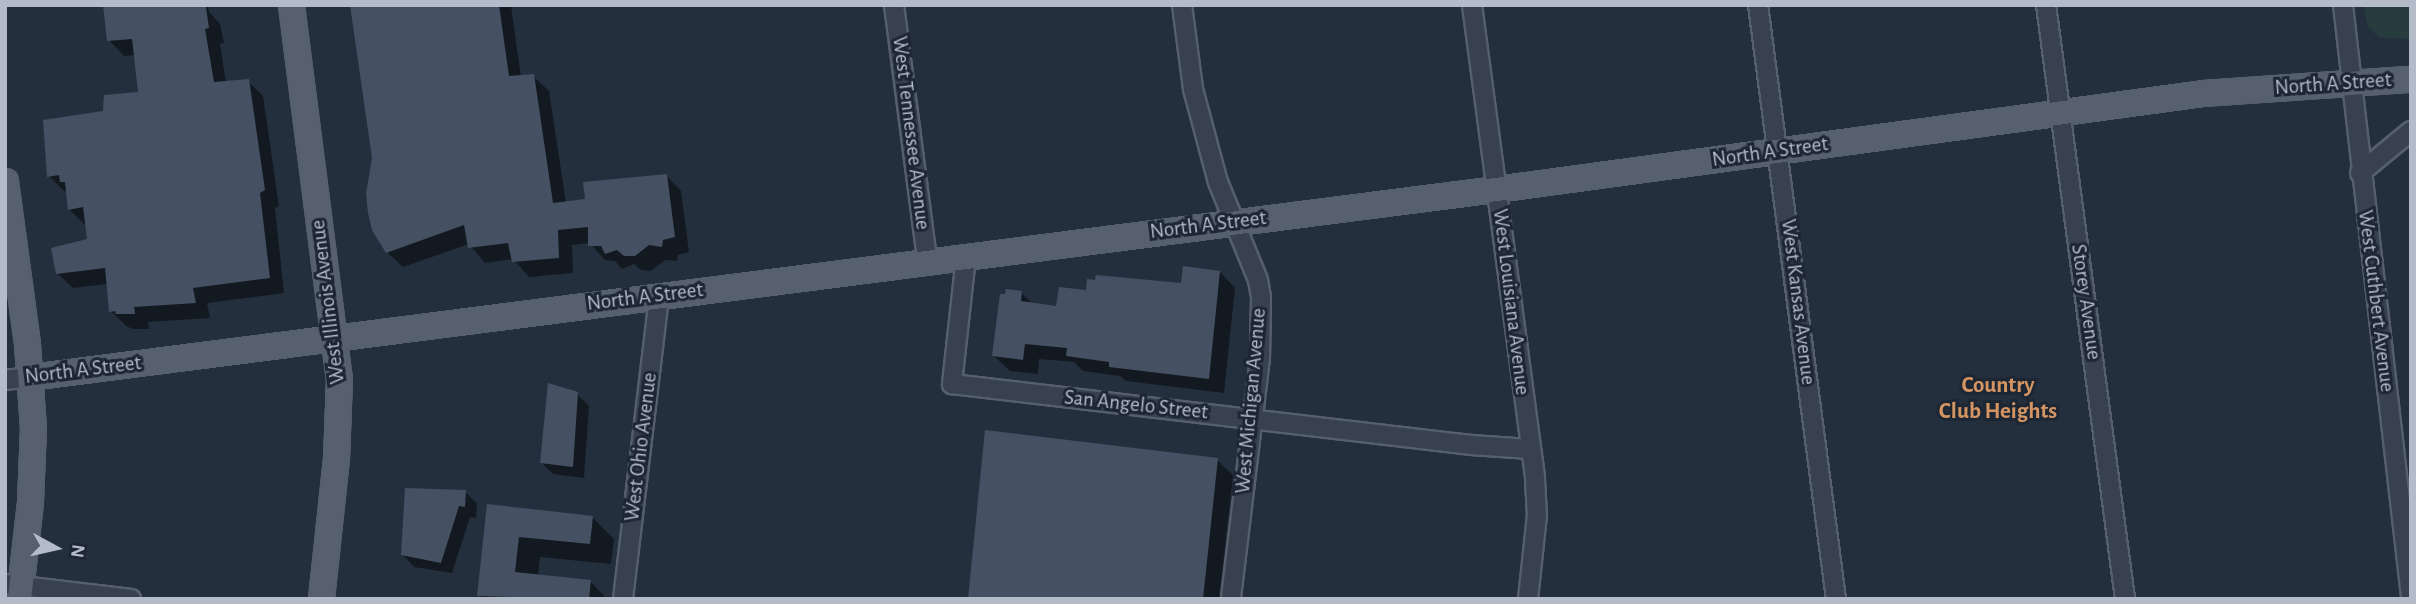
<!DOCTYPE html>
<style>
body{margin:0}
#map{position:relative;width:2416px;height:604px;overflow:hidden;background:#242f3e;font-family:"Alegreya Sans",sans-serif}
div>[style]{position:absolute}
.green>*{inset:0;background:#263c3f}
.shadow>*{inset:0;background:#0007}
.building>*{inset:0;background:#455162}
.roads{filter:drop-shadow(2px 0 #565f6c) drop-shadow(-2px 0 #565f6c) drop-shadow(0 2px #565f6c) drop-shadow(0 -2px #565f6c)}
.minor>*{height:18px;margin:-9px;padding:0 9px;transform-origin:9px;border-radius:9px;background:#38414e}
.major>*{height:23px;margin:-11.5px;padding:0 11.5px;transform-origin:11.5px;border-radius:11.5px;background:#56606e}
span{translate:-50% -50%;white-space:nowrap;text-align:center;line-height:1.15;-webkit-text-stroke:6px #1d2633;paint-order:stroke}
.street-label{font-size:21px;color:#b4bcc9}
.neighbourhood-label{font-size:23px;color:#d59563;font-weight:700}
.frame{position:absolute;inset:0;border:7px solid #b4bcc9;pointer-events:none}
.north{position:absolute;left:21px;top:513px;width:70px;height:70px;-webkit-text-stroke:5px #1d2633;paint-order:stroke;rotate:98deg;font-size:19px;font-weight:700;line-height:28px;text-align:center;color:#b4bcc9}
.north::after{content:'';display:block;margin:auto;width:24px;height:32px;background:#b4bcc9;clip-path:polygon(50% 0,100% 100%,50% 72%,0 100%)}
</style>
<div id="map">
<div class="green">
<i style="clip-path:polygon(2363px 5px,2411px 5px,2411px 39px,2380px 38px,2368px 27px)"></i>
</div>
<div class="shadow">
<i style="clip-path:polygon(105px 5px,208px 5px,209px 12px,220px 24px,224px 43px,220px 44px,226px 83px,248px 81px,263px 96px,279px 206px,275px 208px,284px 293px,207px 303px,210px 318px,148px 322px,149px 329px,133px 329px,126px 326px,111px 311px,108px 284px,73px 288px,57px 273px,89px 240px,85px 225px,70px 210px,68px 191px,64px 191px,49px 176px,104px 112px,140px 94px,135px 55px,124px 56px,109px 40px)"></i>
<i style="clip-path:polygon(352px 5px,511px 5px,521px 77px,533px 76px,549px 91px,566px 203px,586px 201px,666px 175px,681px 191px,689px 252px,678px 255px,677px 261px,665px 260px,651px 271px,641px 270px,634px 264px,622px 269px,615px 261px,605px 260px,590px 243px,572px 245px,573px 273px,529px 277px,513px 259px,485px 263px,469px 244px,403px 267px,387px 252px)"></i>
<i style="clip-path:polygon(1220px 272px,1235px 288px,1224px 393px,1126px 381px,1120px 376px,1083px 371px,1074px 362px,1039px 359px,1038px 374px,1010px 371px,994px 356px,1006px 296px,1021px 293px,1033px 304px,1058px 308px,1087px 292px,1183px 285px)"></i>
<i style="clip-path:polygon(577px 394px,589px 406px,584px 478px,553px 474px,541px 462px)"></i>
<i style="clip-path:polygon(1217px 460px,1233px 475px,1219px 599px,969px 599px)"></i>
<i style="clip-path:polygon(465px 492px,477px 503px,476px 518px,470px 517px,452px 573px,414px 567px,403px 555px)"></i>
<i style="clip-path:polygon(489px 506px,593px 518px,614px 539px,611px 564px,540px 557px,538px 576px,590px 581px,607px 599px,483px 599px,479px 595px)"></i>
</div>
<div class="building">
<i style="clip-path:polygon(103px 5px,206px 7px,209px 28px,205px 29px,214px 82px,249px 79px,265px 190px,260px 193px,270px 278px,193px 288px,196px 303px,134px 307px,135px 314px,116px 314px,115px 311px,109px 312px,105px 268px,56px 274px,51px 248px,87px 239px,83px 207px,68px 210px,65px 182px,60px 182px,59px 175px,47px 177px,43px 120px,103px 111px,104px 95px,138px 92px,132px 39px,107px 41px)"></i>
<i style="clip-path:polygon(350px 5px,499px 5px,509px 76px,534px 74px,553px 203px,585px 199px,583px 182px,667px 174px,675px 237px,663px 240px,662px 247px,649px 245px,635px 256px,624px 256px,617px 250px,605px 254px,601px 246px,588px 246px,588px 227px,558px 230px,559px 258px,512px 262px,508px 243px,468px 248px,464px 225px,386px 253px,372px 230px,368px 213px,366px 194px,372px 158px)"></i>
<i style="clip-path:polygon(1183px 266px,1220px 271px,1209px 379px,1109px 367px,1109px 362px,1066px 356px,1067px 348px,1025px 344px,1023px 360px,992px 356px,1000px 294px,1005px 294px,1006px 289px,1022px 291px,1021px 301px,1056px 306px,1059px 287px,1086px 290px,1087px 279px,1095px 280px,1096px 275px,1181px 283px)"></i>
<i style="clip-path:polygon(548px 383px,578px 392px,573px 467px,540px 463px)"></i>
<i style="clip-path:polygon(985px 430px,1218px 458px,1203px 599px,968px 599px)"></i>
<i style="clip-path:polygon(405px 488px,466px 490px,465px 507px,459px 506px,441px 563px,401px 555px)"></i>
<i style="clip-path:polygon(487px 504px,593px 516px,590px 544px,519px 537px,515px 572px,591px 580px,589px 599px,477px 596px)"></i>
</div>
<div class="roads">
<div class="minor">
<i style="left:894px;top:5px;width:257px;rotate:82.6deg"></i>
<i style="left:1182px;top:5px;width:85px;rotate:82.5deg"></i>
<i style="left:1193px;top:89px;width:96px;rotate:75deg"></i>
<i style="left:1218px;top:182px;width:106px;rotate:67.8deg"></i>
<i style="left:1258px;top:280px;width:17px;rotate:80deg"></i>
<i style="left:1261px;top:297px;width:61px;rotate:90.9deg"></i>
<i style="left:1260px;top:358px;width:243px;rotate:96.9deg"></i>
<i style="left:1472px;top:5px;width:478px;rotate:82.4deg"></i>
<i style="left:1535px;top:479px;width:36px;rotate:87deg"></i>
<i style="left:1537px;top:515px;width:84px;rotate:96.1deg"></i>
<i style="left:1758px;top:5px;width:599px;rotate:82.52deg"></i>
<i style="left:2046px;top:5px;width:599px;rotate:82.42deg"></i>
<i style="left:2343px;top:5px;width:595px;rotate:83.44deg"></i>
<i style="left:2360px;top:173px;width:66px;rotate:-39.5deg"></i>
<i style="left:966px;top:257px;width:128px;rotate:96.3deg"></i>
<i style="left:952px;top:384px;width:523px;rotate:6.7deg"></i>
<i style="left:1471px;top:445px;width:59px;rotate:3.9deg"></i>
<i style="left:5px;top:380px;width:25px;rotate:-7deg"></i>
<i style="left:5px;top:584px;width:127px;rotate:6.8deg"></i>
<i style="left:623px;top:599px;width:306px;rotate:-83.2deg"></i>
</div>
<div class="major">
<i style="left:291px;top:5px;width:376px;rotate:82.7deg"></i>
<i style="left:339px;top:378px;width:80px;rotate:92.1deg"></i>
<i style="left:336px;top:458px;width:142px;rotate:96.1deg"></i>
<i style="left:5px;top:181px;width:164px;rotate:82.3deg"></i>
<i style="left:27px;top:344px;width:83px;rotate:85.9deg"></i>
<i style="left:33px;top:427px;width:75px;rotate:92.3deg"></i>
<i style="left:30px;top:502px;width:98px;rotate:96.5deg"></i>
<i style="left:30px;top:377px;width:1478px;rotate:-7.31deg"></i>
<i style="left:1496px;top:189px;width:713px;rotate:-7.73deg"></i>
<i style="left:2203px;top:93px;width:208px;rotate:-3.9deg"></i>
</div>
</div>
<div class="street-label">
<span style="left:2333px;top:84px;rotate:-4deg">North A Street</span>
<span style="left:911px;top:133px;rotate:83deg">West Tennessee Avenue</span>
<span style="left:1770px;top:152px;rotate:-8deg">North A Street</span>
<span style="left:1208px;top:225px;rotate:-7deg">North A Street</span>
<span style="left:645px;top:297px;rotate:-7deg">North A Street</span>
<span style="left:2376px;top:301px;rotate:83deg">West Cuthbert Avenue</span>
<span style="left:328px;top:302px;rotate:-97deg">West Illinois Avenue</span>
<span style="left:1511px;top:302px;rotate:83deg">West Louisiana Avenue</span>
<span style="left:1798px;top:302px;rotate:83deg">West Kansas Avenue</span>
<span style="left:2086px;top:302px;rotate:82deg">Storey Avenue</span>
<span style="left:83px;top:370px;rotate:-7deg">North A Street</span>
<span style="left:1251px;top:401px;rotate:-85deg">West Michigan Avenue</span>
<span style="left:1136px;top:405px;rotate:6deg">San Angelo Street</span>
<span style="left:641px;top:447px;rotate:-83deg">West Ohio Avenue</span>
</div>
<div class="neighbourhood-label">
<span style="left:1998px;top:399px">Country<br>Club Heights</span>
</div>
<div class="frame"></div>
<div class="north">N</div>
</div>
